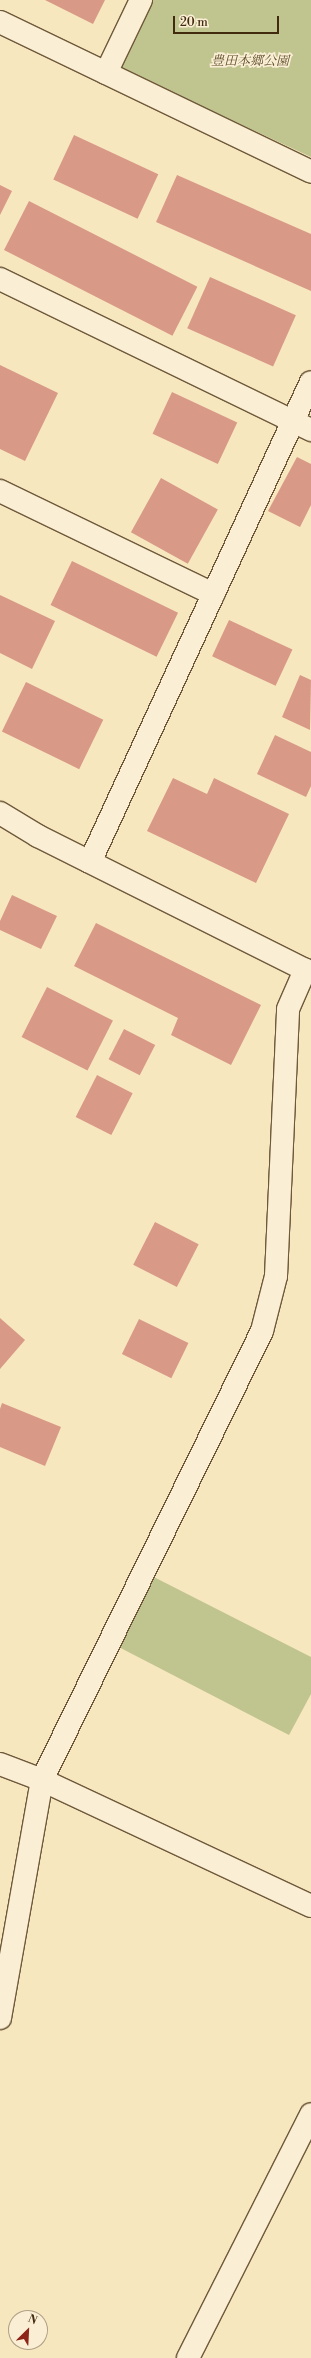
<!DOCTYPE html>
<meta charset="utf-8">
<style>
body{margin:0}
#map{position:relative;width:311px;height:2358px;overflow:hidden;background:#f7e7bf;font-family:"Libre Bodoni","Noto Serif JP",serif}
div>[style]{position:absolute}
.green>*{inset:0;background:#c0c48f}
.building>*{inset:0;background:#d99987;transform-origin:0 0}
.roads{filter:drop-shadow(1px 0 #6f593a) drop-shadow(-1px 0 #6f593a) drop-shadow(0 1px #6f593a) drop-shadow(0 -1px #6f593a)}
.street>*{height:22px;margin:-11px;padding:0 11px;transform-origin:11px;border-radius:11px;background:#faefd5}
.secondary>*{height:22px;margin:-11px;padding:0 11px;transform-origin:11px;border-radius:11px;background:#faefd5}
span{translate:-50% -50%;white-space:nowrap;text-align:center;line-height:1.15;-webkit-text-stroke:3.5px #faefd5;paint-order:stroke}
.park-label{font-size:13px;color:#62502e;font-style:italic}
.north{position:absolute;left:8px;top:2310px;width:40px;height:40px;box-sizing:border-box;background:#faefd5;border:1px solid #b0a085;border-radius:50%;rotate:24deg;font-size:11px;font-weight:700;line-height:16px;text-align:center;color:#422a0e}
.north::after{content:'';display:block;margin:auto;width:14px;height:18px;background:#8f2418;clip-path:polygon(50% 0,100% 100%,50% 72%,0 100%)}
.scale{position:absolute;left:173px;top:16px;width:106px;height:18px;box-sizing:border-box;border:2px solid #422a0e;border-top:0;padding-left:5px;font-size:12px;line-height:14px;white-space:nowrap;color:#422a0e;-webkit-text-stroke:3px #faefd5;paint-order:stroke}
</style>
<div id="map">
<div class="green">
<i style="clip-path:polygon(141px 0,311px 0,311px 157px,111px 64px)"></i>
<i style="clip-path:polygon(144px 1572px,311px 1657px,311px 1694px,289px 1735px,109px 1642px)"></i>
</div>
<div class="building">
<i style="clip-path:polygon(45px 0,105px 0,93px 24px)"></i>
<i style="left:74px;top:135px;width:93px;height:49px;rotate:25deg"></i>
<i style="clip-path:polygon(177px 175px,311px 234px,311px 291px,156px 222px)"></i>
<i style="clip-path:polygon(0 185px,12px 191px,0 215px)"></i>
<i style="left:29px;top:201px;width:189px;height:55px;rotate:27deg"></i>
<i style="left:210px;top:277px;width:94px;height:56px;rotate:24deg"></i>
<i style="clip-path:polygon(0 365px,58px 393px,25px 461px,0 449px)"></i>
<i style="left:172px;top:392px;width:72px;height:46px;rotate:25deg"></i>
<i style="clip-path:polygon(297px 457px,311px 464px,311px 505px,300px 527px,268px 511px)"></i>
<i style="left:161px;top:478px;width:65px;height:62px;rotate:29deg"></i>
<i style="left:72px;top:561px;width:118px;height:49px;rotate:26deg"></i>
<i style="clip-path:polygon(0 595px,55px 621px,32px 669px,0 653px)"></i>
<i style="left:229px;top:620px;width:70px;height:40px;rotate:25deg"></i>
<i style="clip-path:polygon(300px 675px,311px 680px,310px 730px,282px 717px)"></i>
<i style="left:26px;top:682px;width:86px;height:55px;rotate:26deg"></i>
<i style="clip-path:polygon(275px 735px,311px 752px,311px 786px,306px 797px,257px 774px)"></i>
<i style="clip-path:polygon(173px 778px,207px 794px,214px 778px,289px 814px,256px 883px,147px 831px)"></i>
<i style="clip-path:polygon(12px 895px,57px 916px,41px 949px,0 930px,0 921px)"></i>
<i style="clip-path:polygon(96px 923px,261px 1005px,231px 1065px,171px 1035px,178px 1018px,74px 966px)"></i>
<i style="left:47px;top:987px;width:74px;height:56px;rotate:27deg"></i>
<i style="left:124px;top:1029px;width:35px;height:34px;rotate:27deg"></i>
<i style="left:97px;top:1075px;width:40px;height:47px;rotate:27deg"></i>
<i style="left:155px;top:1222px;width:49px;height:48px;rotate:27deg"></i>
<i style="clip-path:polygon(0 1318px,25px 1340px,0 1369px)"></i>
<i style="left:139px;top:1319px;width:55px;height:39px;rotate:26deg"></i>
<i style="clip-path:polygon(2px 1403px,61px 1427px,45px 1466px,0 1447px,0 1409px)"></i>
</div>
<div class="roads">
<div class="street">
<i style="left:0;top:22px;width:345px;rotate:25.7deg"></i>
<i style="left:106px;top:73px;width:81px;rotate:-64.4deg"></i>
<i style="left:0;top:279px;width:346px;rotate:25.9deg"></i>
<i style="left:0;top:491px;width:237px;rotate:25.8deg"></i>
<i style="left:90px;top:862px;width:528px;rotate:-65.28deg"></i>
<i style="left:0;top:1764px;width:45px;rotate:20.9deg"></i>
<i style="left:42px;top:1780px;width:297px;rotate:25.1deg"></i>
<i style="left:0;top:2018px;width:242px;rotate:-80deg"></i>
<i style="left:42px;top:1780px;width:500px;rotate:-63.9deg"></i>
<i style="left:262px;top:1331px;width:57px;rotate:-75.7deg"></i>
<i style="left:276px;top:1276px;width:267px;rotate:-87.4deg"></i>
<i style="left:288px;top:1009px;width:43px;rotate:-66.4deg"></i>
<i style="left:188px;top:2358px;width:273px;rotate:-63.2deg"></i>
</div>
<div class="secondary">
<i style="left:0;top:813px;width:44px;rotate:31.2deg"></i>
<i style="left:38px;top:836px;width:305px;rotate:26.6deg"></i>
</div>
</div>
<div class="park-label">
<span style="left:250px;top:61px">豊田本郷公園</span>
</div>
<div class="north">N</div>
<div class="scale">20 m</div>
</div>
